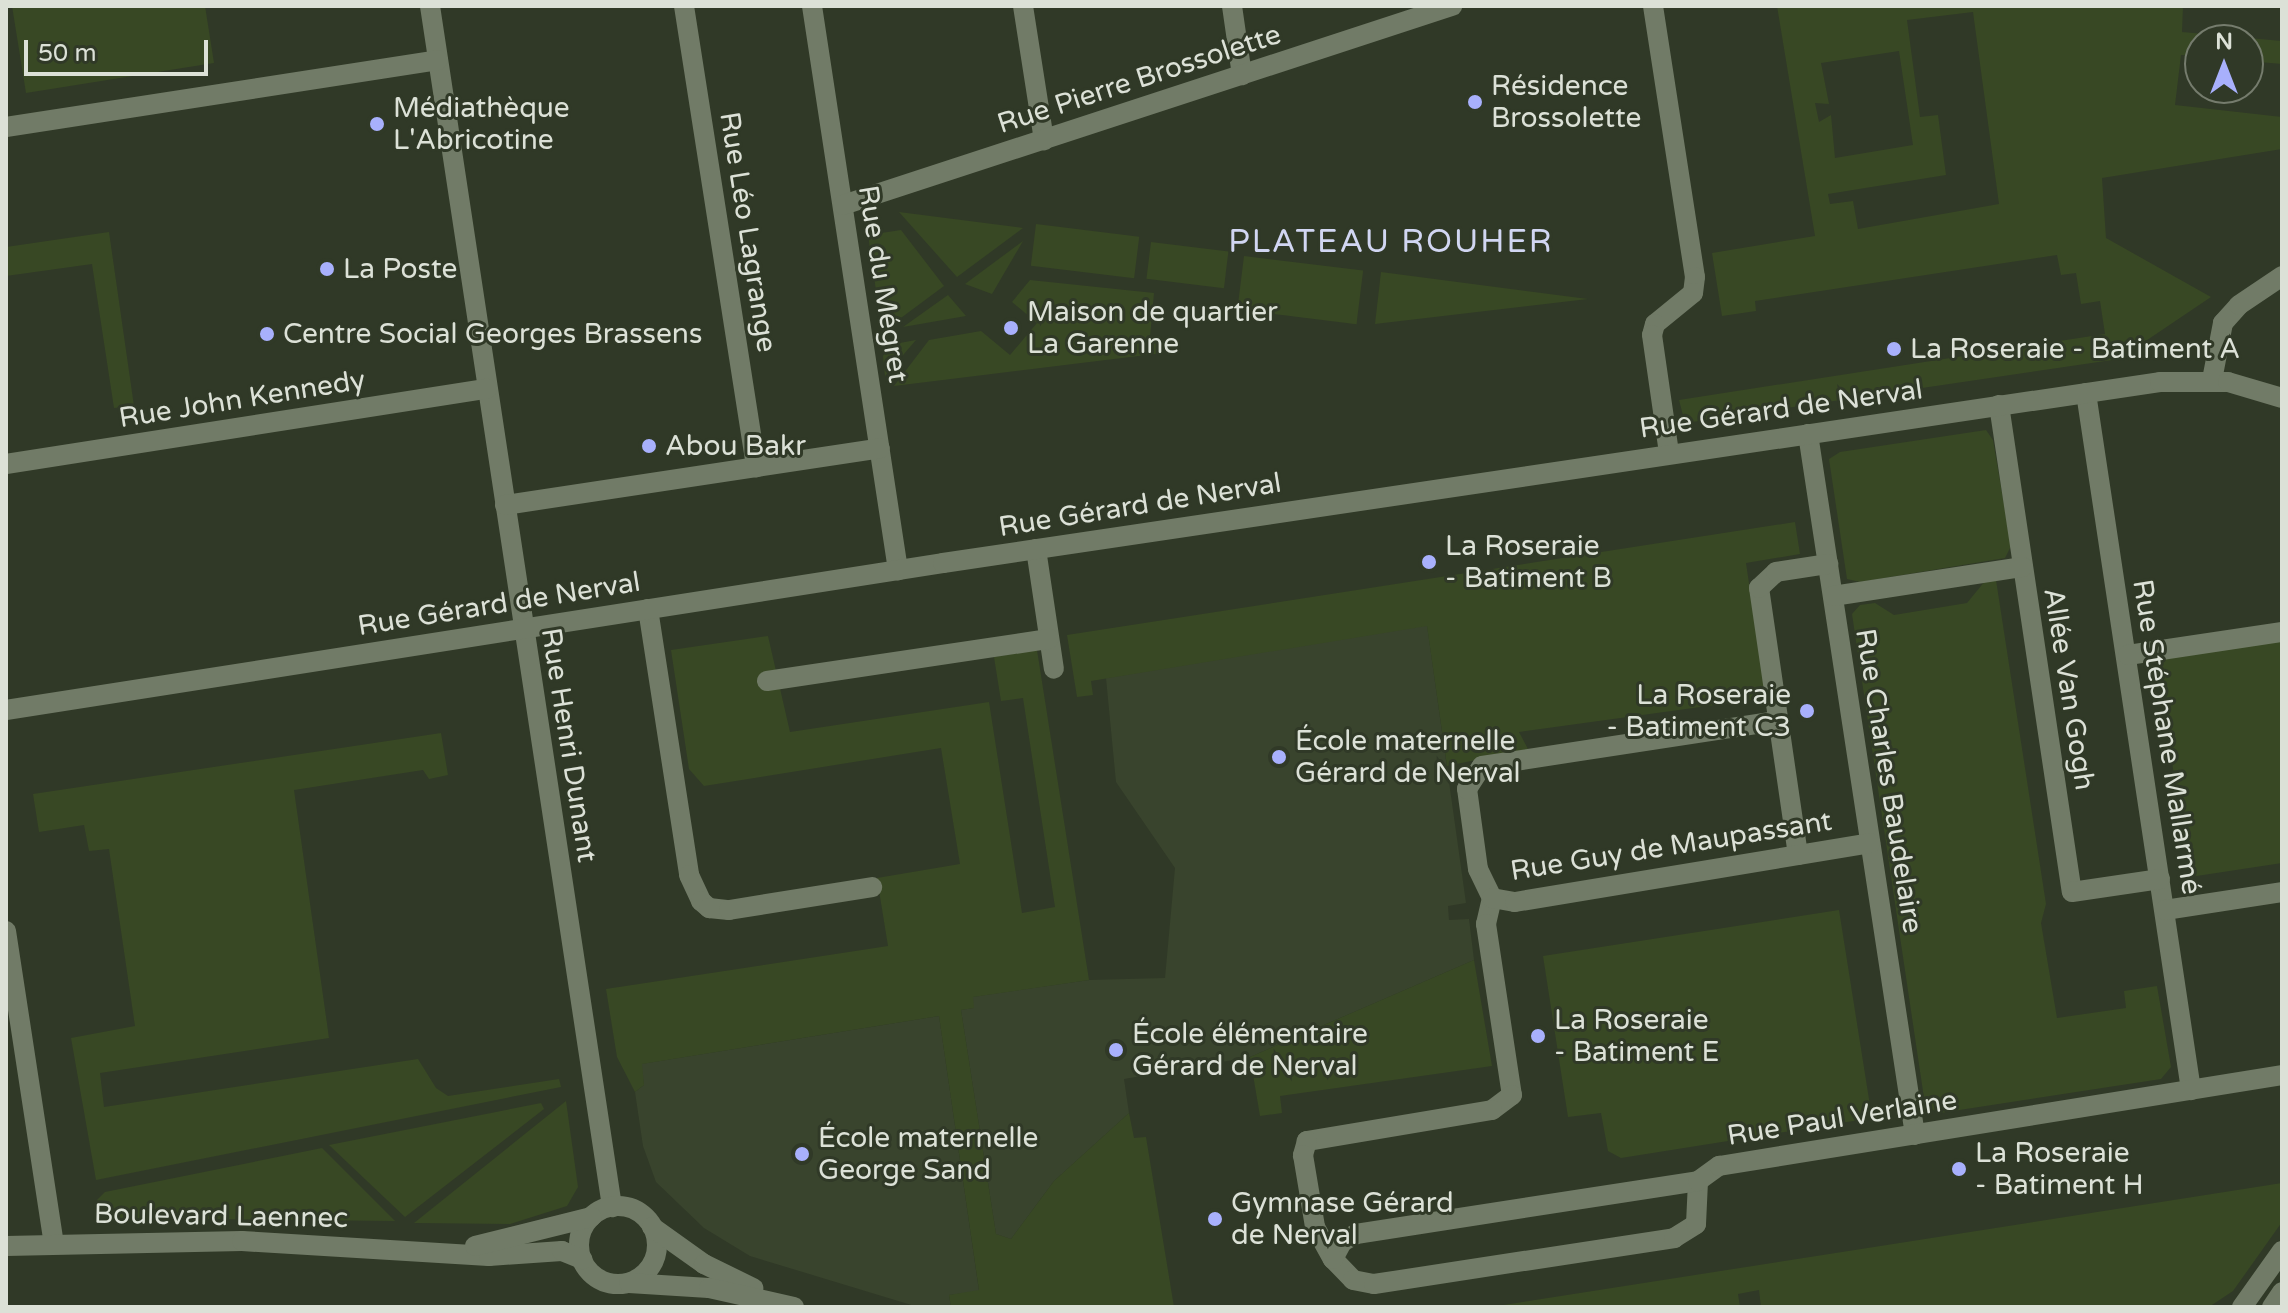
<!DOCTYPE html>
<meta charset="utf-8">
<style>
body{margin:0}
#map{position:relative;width:2288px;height:1313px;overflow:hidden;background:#303927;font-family:"Varela Round",sans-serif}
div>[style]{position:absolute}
.built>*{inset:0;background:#39442d}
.green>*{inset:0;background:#384824;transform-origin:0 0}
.street>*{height:20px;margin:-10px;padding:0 10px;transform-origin:10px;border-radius:10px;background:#717b67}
.street>.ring{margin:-10px;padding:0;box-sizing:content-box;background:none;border:20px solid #717b67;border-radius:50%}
.secondary>*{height:20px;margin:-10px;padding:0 10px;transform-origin:10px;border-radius:10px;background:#717b67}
.dots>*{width:22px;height:22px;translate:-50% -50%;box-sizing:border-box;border:4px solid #303927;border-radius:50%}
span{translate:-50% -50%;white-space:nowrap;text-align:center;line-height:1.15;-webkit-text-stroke:6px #303927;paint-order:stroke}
.street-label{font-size:28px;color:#dce1d7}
.poi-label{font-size:28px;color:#dce1d7}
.left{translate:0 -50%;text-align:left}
.right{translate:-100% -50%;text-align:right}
.quarter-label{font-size:32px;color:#d1d6f2;letter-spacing:2px}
.frame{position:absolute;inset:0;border:8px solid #dce1d7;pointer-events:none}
.north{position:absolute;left:2184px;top:24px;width:80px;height:80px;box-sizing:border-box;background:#303927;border:2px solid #757c6d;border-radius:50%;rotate:0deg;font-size:22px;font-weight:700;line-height:32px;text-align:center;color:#dce1d7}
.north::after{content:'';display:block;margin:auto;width:28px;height:36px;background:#a8b0fc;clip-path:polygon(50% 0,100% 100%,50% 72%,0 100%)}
.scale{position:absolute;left:24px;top:40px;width:184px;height:36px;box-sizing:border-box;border:4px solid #dce1d7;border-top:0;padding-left:10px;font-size:24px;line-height:28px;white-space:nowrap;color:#dce1d7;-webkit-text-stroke:6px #303927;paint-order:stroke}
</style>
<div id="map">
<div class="built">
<i style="clip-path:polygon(1427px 625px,1466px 903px,1448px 906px,1449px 920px,1469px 919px,1474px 960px,1250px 1057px,1124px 1079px,1129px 1113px,1054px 1181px,1011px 1239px,996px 1234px,961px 1010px,973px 1008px,972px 997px,1089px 980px,1165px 978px,1175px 868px,1116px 782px,1106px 678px)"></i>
<i style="clip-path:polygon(939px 1016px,979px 1291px,949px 1295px,951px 1307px,918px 1307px,750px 1256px,704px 1228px,656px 1182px,643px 1146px,635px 1092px,644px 1085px,641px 1064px)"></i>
</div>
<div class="green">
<i style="clip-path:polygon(12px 6px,205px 6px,214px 63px,26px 93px)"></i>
<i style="clip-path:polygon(evenodd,1777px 6px,2183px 6px,2182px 32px,2282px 41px,2282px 64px,2248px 61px,2248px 40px,2200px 40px,2200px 56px,2181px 55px,2175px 105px,2282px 117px,2282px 149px,2102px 178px,2106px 238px,2211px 297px,2119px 359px,1685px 423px,1679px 400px,2105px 334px,2100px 301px,2081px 304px,2076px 273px,2061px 275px,2057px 255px,1755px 301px,1756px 311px,1722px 316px,1712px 253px,1815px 236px,1777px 6px,1973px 12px,1999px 204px,1858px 229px,1853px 201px,1830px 204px,1828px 194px,1946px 175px,1938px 115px,1920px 117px,1907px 20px,1973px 12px,1777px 6px,1899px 51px,1913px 145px,1835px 158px,1831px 115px,1819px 122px,1815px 103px,1829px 104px,1821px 63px,1899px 51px)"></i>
<i style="clip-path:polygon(899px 212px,1023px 228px,957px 277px)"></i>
<i style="left:1036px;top:224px;width:104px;height:42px;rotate:7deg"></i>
<i style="clip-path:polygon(901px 230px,944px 286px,882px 332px,868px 235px)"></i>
<i style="clip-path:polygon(109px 232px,134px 406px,114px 408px,92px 264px,6px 276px,6px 247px)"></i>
<i style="clip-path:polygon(1023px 241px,992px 294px,965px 284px)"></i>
<i style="left:1151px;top:242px;width:78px;height:37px;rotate:7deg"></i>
<i style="left:1244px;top:256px;width:120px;height:54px;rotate:7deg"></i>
<i style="clip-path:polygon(1381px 272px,1588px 299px,1375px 324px)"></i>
<i style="clip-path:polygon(1030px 280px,1154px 293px,1150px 337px,1171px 352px,894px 386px,929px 340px,981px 331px,1010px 355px,1037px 323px,1012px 302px)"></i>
<i style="clip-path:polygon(948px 295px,966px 316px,903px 327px)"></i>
<i style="clip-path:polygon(916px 340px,885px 376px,883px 356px,889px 345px)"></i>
<i style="clip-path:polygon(1986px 430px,1993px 440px,2011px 546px,2005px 558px,1860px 582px,1847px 579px,1829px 459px,1840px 452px)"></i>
<i style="clip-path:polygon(1795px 522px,1800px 554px,1746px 563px,1766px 698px,1519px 732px,1528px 749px,1447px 766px,1427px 626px,1091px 681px,1093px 695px,1077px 697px,1067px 635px)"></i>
<i style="clip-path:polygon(1996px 580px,2046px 904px,2041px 923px,2057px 1018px,2126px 1008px,2124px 991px,2157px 986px,2171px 1067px,2161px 1079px,1940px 1113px,1927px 1107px,1924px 1098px,1852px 614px,1860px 605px,1875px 603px,1894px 615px,1967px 603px,1985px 581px)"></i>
<i style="clip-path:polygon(768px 636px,790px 732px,989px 702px,1022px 913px,1055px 907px,1023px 698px,1001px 701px,994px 657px,1037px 650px,1089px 980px,973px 997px,974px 1008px,961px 1010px,996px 1234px,1011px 1239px,1054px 1181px,1129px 1113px,1134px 1138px,1146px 1137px,1174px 1307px,951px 1307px,949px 1295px,979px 1290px,939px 1016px,642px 1064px,644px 1085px,635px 1092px,617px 1057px,606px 989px,888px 946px,877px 878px,960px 864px,941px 748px,704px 786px,689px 769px,671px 650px)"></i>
<i style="clip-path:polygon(2282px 640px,2282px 863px,2190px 877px,2156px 660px)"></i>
<i style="clip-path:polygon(441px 733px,448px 775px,429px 779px,423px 770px,294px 790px,329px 1038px,100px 1073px,104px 1107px,418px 1059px,436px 1088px,448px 1096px,559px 1079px,561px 1087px,96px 1180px,71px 1038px,135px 1026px,109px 849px,89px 851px,84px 825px,39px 832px,33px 794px)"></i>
<i style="clip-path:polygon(1839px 910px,1872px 1118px,1621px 1158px,1608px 1151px,1601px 1113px,1568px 1117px,1543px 956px)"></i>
<i style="clip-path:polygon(1474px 960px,1492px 1066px,1280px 1096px,1282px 1113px,1260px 1116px,1250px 1057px)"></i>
<i style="clip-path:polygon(566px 1101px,578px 1187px,567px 1206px,510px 1224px,414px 1223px)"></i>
<i style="clip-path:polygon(541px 1103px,544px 1109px,405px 1217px,329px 1145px)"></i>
<i style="clip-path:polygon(322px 1148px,395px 1221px,100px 1218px,97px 1200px,105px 1192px)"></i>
<i style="clip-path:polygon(2282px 1183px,2282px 1222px,2233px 1291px,2209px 1307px,1761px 1307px,1759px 1290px,1738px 1294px,1740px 1307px,1491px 1307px)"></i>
</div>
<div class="street">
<i style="left:430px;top:6px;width:1215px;rotate:81.38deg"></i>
<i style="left:684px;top:6px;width:467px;rotate:81.1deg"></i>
<i style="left:812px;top:6px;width:571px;rotate:81.33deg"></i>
<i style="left:1023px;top:6px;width:136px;rotate:81.1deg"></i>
<i style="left:1232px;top:6px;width:70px;rotate:81.8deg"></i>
<i style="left:1653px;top:6px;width:274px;rotate:81.2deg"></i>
<i style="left:1695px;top:277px;width:16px;rotate:97deg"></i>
<i style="left:1693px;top:293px;width:49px;rotate:140.8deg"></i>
<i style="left:1655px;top:324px;width:11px;rotate:105deg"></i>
<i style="left:1652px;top:335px;width:119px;rotate:81.8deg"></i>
<i style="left:6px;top:127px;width:437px;rotate:-8.8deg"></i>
<i style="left:843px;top:205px;width:641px;rotate:-18.1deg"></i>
<i style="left:2212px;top:380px;width:58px;rotate:-79.1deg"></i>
<i style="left:2223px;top:323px;width:24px;rotate:-48deg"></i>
<i style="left:2239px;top:305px;width:52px;rotate:-34deg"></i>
<i style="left:2086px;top:393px;width:705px;rotate:81.43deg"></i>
<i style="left:1999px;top:405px;width:492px;rotate:81.5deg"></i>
<i style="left:2072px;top:892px;width:89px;rotate:-8.4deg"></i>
<i style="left:1808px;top:434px;width:709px;rotate:81.32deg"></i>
<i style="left:6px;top:464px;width:487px;rotate:-8.9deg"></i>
<i style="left:505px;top:505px;width:379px;rotate:-8.6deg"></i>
<i style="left:1036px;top:549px;width:121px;rotate:81.5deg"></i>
<i style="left:1833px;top:596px;width:192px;rotate:-8.7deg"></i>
<i style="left:648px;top:609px;width:269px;rotate:81.2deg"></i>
<i style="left:689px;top:875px;width:29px;rotate:65deg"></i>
<i style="left:701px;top:901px;width:11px;rotate:41deg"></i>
<i style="left:709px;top:908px;width:20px;rotate:6deg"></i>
<i style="left:729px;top:910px;width:145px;rotate:-9.1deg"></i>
<i style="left:2128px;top:655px;width:156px;rotate:-8.5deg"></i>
<i style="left:767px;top:681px;width:285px;rotate:-8.5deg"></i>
<i style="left:6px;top:710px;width:948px;rotate:-8.92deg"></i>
<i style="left:943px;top:563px;width:1230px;rotate:-8.46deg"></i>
<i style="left:2160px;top:382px;width:68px"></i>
<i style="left:2228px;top:382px;width:56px;rotate:16.5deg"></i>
<i style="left:1798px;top:855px;width:270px;rotate:-98.3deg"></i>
<i style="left:1759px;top:588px;width:23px;rotate:-43deg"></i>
<i style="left:1776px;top:572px;width:53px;rotate:-8.7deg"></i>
<i style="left:1492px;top:898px;width:27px;rotate:103deg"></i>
<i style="left:1486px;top:924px;width:173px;rotate:81.4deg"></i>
<i style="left:1512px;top:1095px;width:25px;rotate:143deg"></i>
<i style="left:1492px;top:1110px;width:188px;rotate:170.5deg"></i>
<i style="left:1307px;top:1141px;width:15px;rotate:106deg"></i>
<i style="left:1303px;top:1155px;width:73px;rotate:80.5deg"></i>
<i style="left:1315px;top:1227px;width:37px;rotate:61deg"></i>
<i style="left:1333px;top:1259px;width:29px;rotate:46deg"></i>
<i style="left:1353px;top:1280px;width:21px;rotate:11deg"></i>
<i style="left:1374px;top:1284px;width:304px;rotate:-8.7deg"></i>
<i style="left:1674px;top:1238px;width:26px;rotate:-32deg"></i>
<i style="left:1696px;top:1224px;width:43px;rotate:-87.3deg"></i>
<i style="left:1492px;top:898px;width:32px;rotate:-116deg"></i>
<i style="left:1478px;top:869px;width:81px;rotate:-97.8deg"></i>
<i style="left:1467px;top:789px;width:27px;rotate:-57deg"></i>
<i style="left:1482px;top:766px;width:297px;rotate:-8.7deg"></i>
<i style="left:1492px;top:898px;width:23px;rotate:10deg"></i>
<i style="left:1515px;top:902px;width:360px;rotate:-9.4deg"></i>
<i style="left:2165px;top:910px;width:118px;rotate:-8.7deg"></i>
<i style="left:6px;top:931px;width:316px;rotate:81.3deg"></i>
<i class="ring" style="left:579px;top:1206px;width:58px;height:58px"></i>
<i style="left:652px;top:1227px;width:64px;rotate:35.4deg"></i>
<i style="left:704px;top:1264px;width:55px;rotate:26.1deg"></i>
<i style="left:6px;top:1246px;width:236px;rotate:-1.2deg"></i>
<i style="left:242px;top:1241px;width:247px;rotate:3.5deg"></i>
<i style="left:489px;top:1256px;width:73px;rotate:-3.9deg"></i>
<i style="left:562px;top:1251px;width:22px;rotate:22deg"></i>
<i style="left:475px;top:1246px;width:120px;rotate:-14deg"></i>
<i style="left:1333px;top:1259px;width:19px;rotate:-62deg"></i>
<i style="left:1342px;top:1242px;width:16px;rotate:-30deg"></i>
<i style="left:1356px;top:1234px;width:346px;rotate:-8.8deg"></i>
<i style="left:1698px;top:1181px;width:26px;rotate:-36deg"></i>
<i style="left:1719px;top:1166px;width:570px;rotate:-9.18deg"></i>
<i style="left:629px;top:1283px;width:80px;rotate:3.6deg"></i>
<i style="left:709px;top:1288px;width:87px;rotate:12.6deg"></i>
</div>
<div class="secondary">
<i style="left:2242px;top:1307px;width:69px;rotate:-54.5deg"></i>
<i style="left:2272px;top:1307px;width:18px;rotate:-56deg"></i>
</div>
<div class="dots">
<i style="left:1475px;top:102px;background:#a8b0fc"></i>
<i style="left:377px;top:124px;background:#a8b0fc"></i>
<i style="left:327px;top:269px;background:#a8b0fc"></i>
<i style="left:1011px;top:328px;background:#a8b0fc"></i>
<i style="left:267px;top:334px;background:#a8b0fc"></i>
<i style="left:1894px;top:349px;background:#a8b0fc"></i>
<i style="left:649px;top:446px;background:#a8b0fc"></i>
<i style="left:1429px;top:562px;background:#a8b0fc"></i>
<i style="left:1807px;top:711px;background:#a8b0fc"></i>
<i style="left:1279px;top:757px;background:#a8b0fc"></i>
<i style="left:1538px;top:1036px;background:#a8b0fc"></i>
<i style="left:1116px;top:1050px;background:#a8b0fc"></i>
<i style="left:802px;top:1154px;background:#a8b0fc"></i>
<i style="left:1959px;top:1169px;background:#a8b0fc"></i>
<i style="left:1215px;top:1219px;background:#a8b0fc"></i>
</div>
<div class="street-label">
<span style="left:1139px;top:79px;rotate:-18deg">Rue Pierre Brossolette</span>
<span style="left:748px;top:232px;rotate:81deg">Rue Léo Lagrange</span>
<span style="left:883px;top:284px;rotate:81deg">Rue du Mégret</span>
<span style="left:242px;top:399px;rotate:-9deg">Rue John Kennedy</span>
<span style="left:1781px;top:409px;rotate:-8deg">Rue Gérard de Nerval</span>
<span style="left:1140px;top:505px;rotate:-9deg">Rue Gérard de Nerval</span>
<span style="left:499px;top:604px;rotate:-9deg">Rue Gérard de Nerval</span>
<span style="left:2069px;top:689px;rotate:81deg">Allée Van Gogh</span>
<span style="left:2167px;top:737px;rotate:81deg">Rue Stéphane Mallarmé</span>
<span style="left:569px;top:745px;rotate:81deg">Rue Henri Dunant</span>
<span style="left:1889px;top:781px;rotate:81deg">Rue Charles Baudelaire</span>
<span style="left:1671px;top:846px;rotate:-9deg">Rue Guy de Maupassant</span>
<span style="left:1842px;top:1118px;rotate:-9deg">Rue Paul Verlaine</span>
<span style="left:221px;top:1216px;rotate:1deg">Boulevard Laennec</span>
</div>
<div class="poi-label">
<span class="left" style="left:1491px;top:102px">Résidence<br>Brossolette</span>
<span class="left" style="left:393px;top:124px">Médiathèque<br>L'Abricotine</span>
<span class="left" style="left:343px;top:269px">La Poste</span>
<span class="left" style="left:1027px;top:328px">Maison de quartier<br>La Garenne</span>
<span class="left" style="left:283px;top:334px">Centre Social Georges Brassens</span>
<span class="left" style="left:1910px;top:349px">La Roseraie - Batiment A</span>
<span class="left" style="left:665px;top:446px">Abou Bakr</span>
<span class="left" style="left:1445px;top:562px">La Roseraie<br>- Batiment B</span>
<span class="right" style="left:1791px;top:711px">La Roseraie<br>- Batiment C3</span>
<span class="left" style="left:1295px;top:757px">École maternelle<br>Gérard de Nerval</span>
<span class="left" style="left:1554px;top:1036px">La Roseraie<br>- Batiment E</span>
<span class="left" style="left:1132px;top:1050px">École élémentaire<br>Gérard de Nerval</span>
<span class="left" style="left:818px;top:1154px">École maternelle<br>George Sand</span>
<span class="left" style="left:1975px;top:1169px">La Roseraie<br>- Batiment H</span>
<span class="left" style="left:1231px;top:1219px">Gymnase Gérard<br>de Nerval</span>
</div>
<div class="quarter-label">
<span style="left:1391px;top:242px">PLATEAU ROUHER</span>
</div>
<div class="frame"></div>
<div class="north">N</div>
<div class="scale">50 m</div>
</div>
